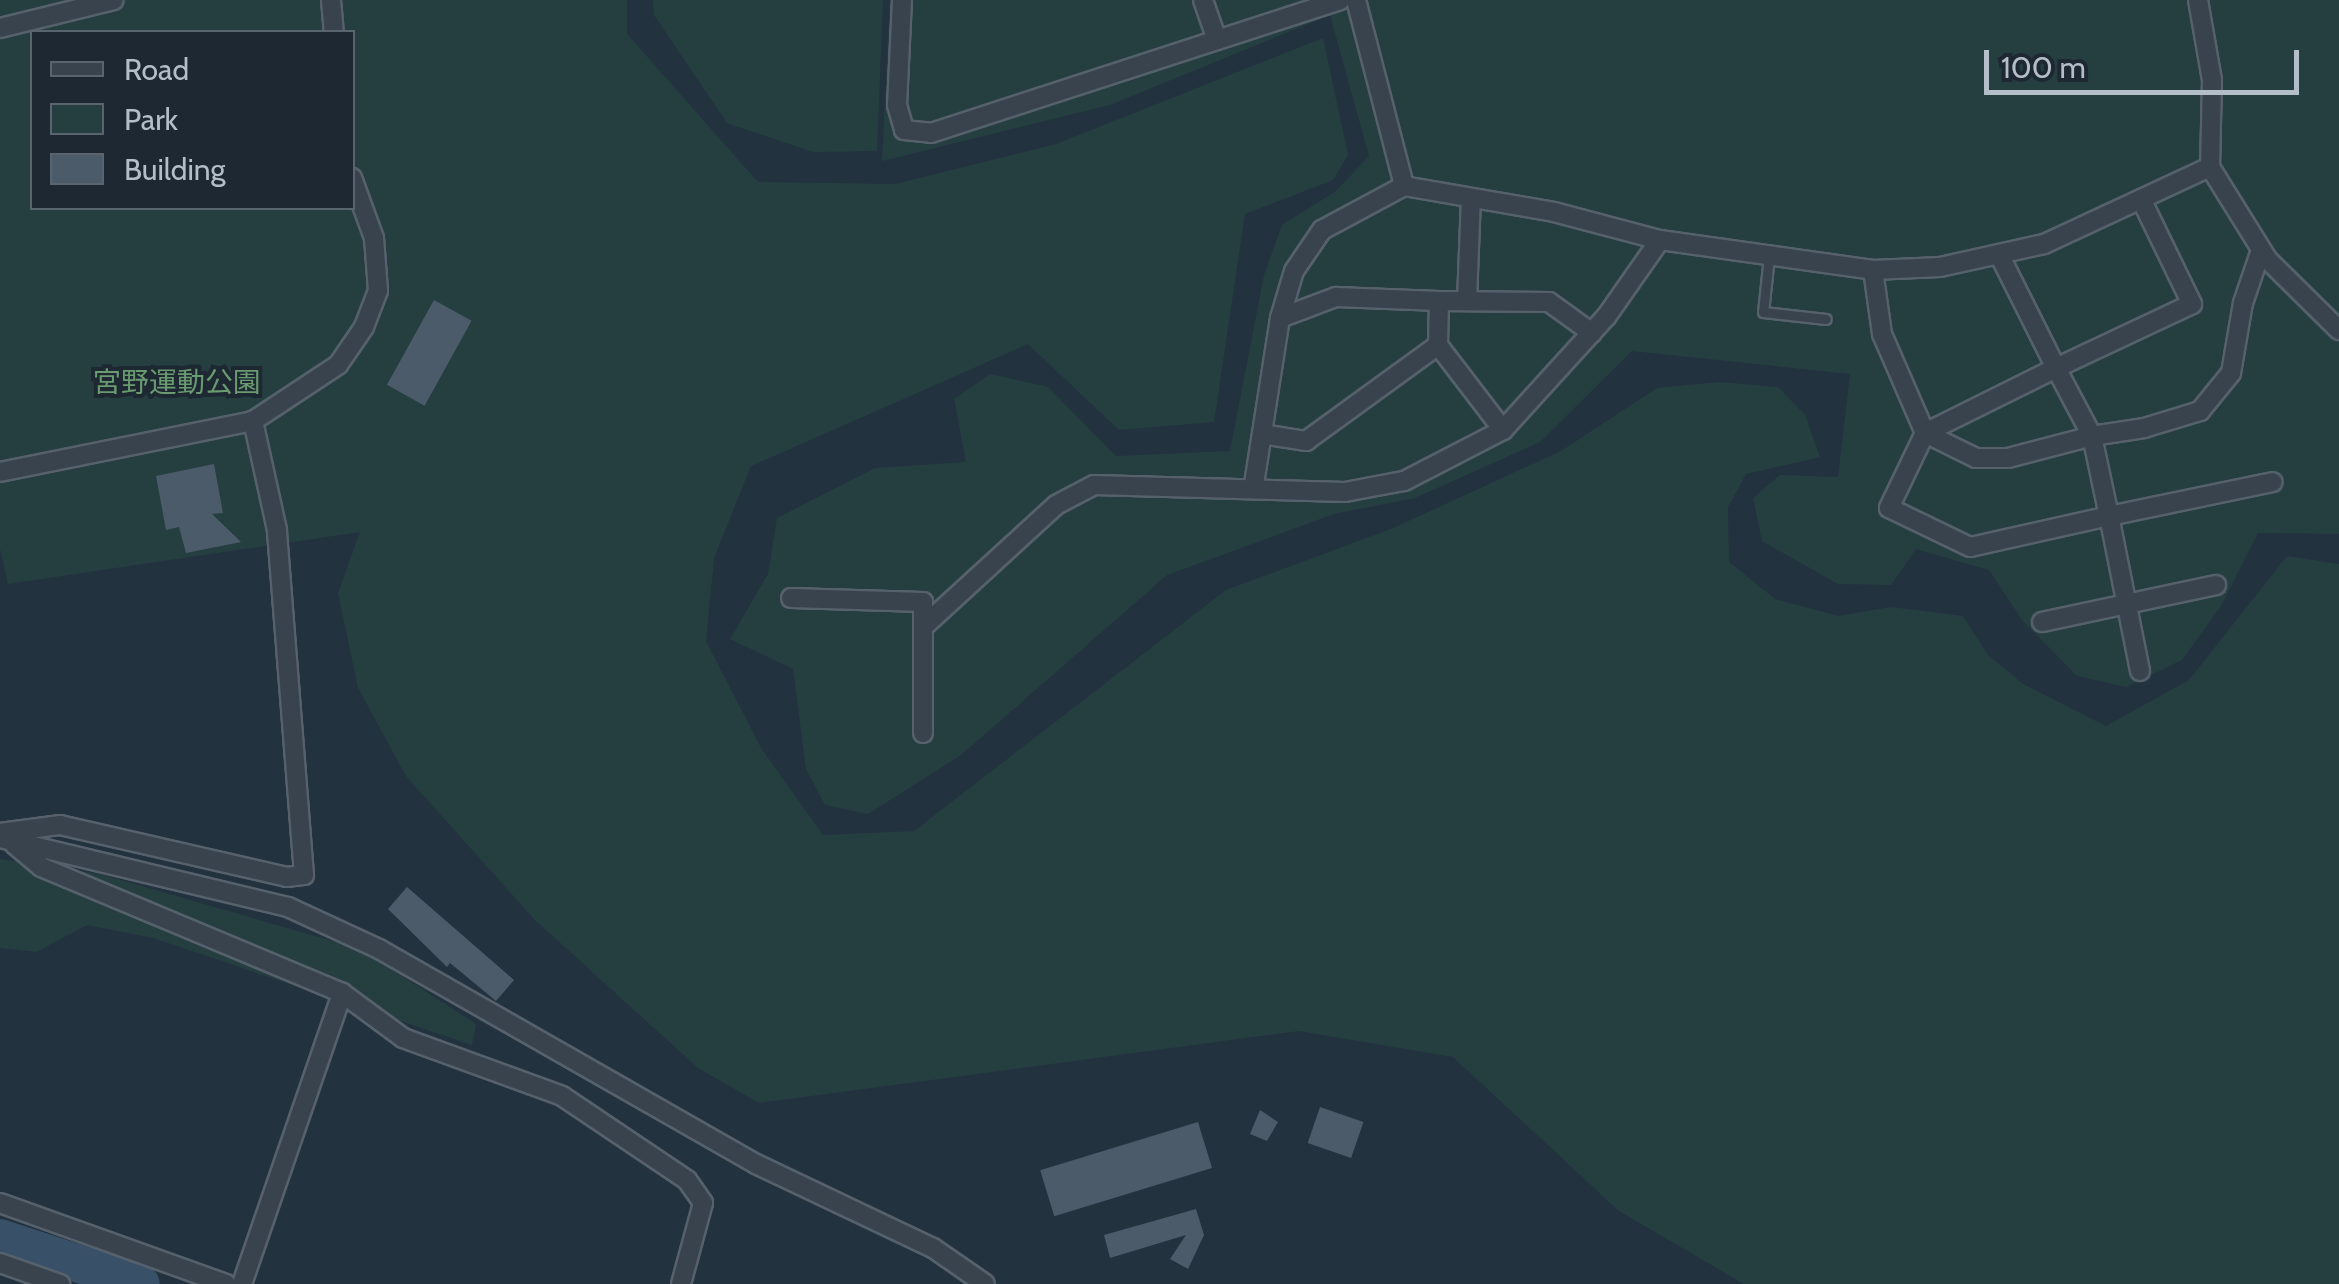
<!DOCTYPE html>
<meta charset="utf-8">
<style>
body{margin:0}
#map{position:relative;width:2339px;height:1284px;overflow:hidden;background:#23323f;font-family:Cabin,"Noto Sans JP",sans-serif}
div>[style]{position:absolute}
.green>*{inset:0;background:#253f40}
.river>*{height:38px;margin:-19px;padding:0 19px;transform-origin:19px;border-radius:19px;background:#385168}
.building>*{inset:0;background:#4c5b6a;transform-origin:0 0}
.roads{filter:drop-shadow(2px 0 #56616c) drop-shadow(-2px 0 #56616c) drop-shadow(0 2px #56616c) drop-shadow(0 -2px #56616c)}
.lane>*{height:9px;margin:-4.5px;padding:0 4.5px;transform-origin:4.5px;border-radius:4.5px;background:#38434e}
.street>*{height:18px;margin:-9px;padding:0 9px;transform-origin:9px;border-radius:9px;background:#38434e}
span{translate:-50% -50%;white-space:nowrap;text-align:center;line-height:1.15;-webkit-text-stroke:8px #1d2833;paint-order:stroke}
.park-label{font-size:28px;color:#6a9b70}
.legend{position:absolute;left:30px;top:30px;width:325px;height:180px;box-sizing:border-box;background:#1d2833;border:2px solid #59646f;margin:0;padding:12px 18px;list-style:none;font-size:30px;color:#b4bec9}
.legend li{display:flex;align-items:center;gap:20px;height:50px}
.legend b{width:50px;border:2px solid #59646f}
.scale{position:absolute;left:1984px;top:50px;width:315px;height:45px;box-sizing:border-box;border:5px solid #b4bec9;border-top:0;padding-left:12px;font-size:30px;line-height:35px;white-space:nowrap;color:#b4bec9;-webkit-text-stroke:8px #1d2833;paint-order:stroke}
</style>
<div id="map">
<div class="green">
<i style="clip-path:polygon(evenodd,0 0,627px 0,627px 34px,758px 182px,895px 184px,1056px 144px,1323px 38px,1348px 155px,1333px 180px,1245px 214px,1214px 422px,1119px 430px,1028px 344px,751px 466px,714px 558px,706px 641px,761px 748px,823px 835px,914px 831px,1226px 590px,1391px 529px,1561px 451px,1657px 388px,1720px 382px,1778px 387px,1805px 415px,1820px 457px,1746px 474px,1728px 507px,1729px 562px,1775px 599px,1838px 616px,1891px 607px,1963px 616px,1988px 655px,2023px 684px,2106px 726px,2189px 680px,2287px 556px,2339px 564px,2339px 1284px,1744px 1284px,1619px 1211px,1453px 1057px,1299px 1031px,759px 1103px,698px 1068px,534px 919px,406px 776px,358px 688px,338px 593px,360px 532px,8px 584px,0 549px,0 0,32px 32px,352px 32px,352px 208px,32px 208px,32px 32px)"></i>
<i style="clip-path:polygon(653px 0,883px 0,877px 151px,813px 152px,727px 123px,654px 15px)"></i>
<i style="clip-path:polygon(890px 0,2339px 0,2339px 534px,2258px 533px,2221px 606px,2182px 660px,2126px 687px,2077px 676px,2022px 620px,1989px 570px,1916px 549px,1891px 585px,1838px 584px,1762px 541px,1753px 498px,1780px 475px,1838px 477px,1850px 374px,1632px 351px,1540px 442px,1415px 498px,1334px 514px,1167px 575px,961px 755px,868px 814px,825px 805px,806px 769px,793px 669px,730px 639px,768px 574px,777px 518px,875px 468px,966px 462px,954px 399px,990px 374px,1048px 387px,1116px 456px,1230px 451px,1264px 275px,1282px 225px,1336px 191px,1369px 156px,1330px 15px,1110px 105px,882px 161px)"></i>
<i style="clip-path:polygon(0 859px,100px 874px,360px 949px,476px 1024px,472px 1045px,153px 938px,87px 925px,36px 952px,0 948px)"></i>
</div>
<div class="river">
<i style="left:0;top:1238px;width:148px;rotate:18.1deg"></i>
</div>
<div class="building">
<i style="left:434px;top:300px;width:43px;height:97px;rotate:29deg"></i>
<i style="clip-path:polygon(214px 464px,223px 513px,212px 514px,241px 542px,186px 553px,179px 527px,166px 530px,156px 476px)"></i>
<i style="clip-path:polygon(407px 887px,514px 980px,496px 1001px,450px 963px,447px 967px,388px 909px)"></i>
<i style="left:1320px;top:1107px;width:46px;height:38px;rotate:19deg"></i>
<i style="clip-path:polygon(1260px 1110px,1278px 1122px,1267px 1141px,1250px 1134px)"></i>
<i style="left:1198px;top:1122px;width:48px;height:165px;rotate:73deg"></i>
<i style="clip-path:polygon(1196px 1209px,1204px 1235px,1188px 1269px,1170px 1259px,1186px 1235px,1110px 1258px,1104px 1235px)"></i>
</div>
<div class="roads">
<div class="lane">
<i style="left:1769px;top:256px;width:56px;rotate:96.1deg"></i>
<i style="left:1763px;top:312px;width:63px;rotate:6.3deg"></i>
</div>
<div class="street">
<i style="left:331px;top:0;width:32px;rotate:85deg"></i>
<i style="left:902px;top:0;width:105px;rotate:92.7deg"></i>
<i style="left:897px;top:105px;width:26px;rotate:74deg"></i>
<i style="left:904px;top:130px;width:27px;rotate:6deg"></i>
<i style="left:931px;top:133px;width:430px;rotate:-18deg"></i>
<i style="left:1203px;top:0;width:42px;rotate:70.7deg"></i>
<i style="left:1356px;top:0;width:192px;rotate:75.5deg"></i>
<i style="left:1404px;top:186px;width:152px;rotate:9.8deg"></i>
<i style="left:1554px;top:212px;width:110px;rotate:14.8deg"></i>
<i style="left:2198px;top:0;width:81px;rotate:80.1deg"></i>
<i style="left:2212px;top:80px;width:87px;rotate:91.3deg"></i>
<i style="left:2210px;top:167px;width:110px;rotate:58.1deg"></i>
<i style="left:2268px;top:260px;width:100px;rotate:44.6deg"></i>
<i style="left:0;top:28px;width:117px;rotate:-13.8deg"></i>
<i style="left:2141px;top:199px;width:117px;rotate:64.1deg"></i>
<i style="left:2192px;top:304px;width:150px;rotate:154.8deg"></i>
<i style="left:2056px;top:368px;width:77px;rotate:62.1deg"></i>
<i style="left:2092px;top:436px;width:82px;rotate:78deg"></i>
<i style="left:2109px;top:516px;width:142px;rotate:167.4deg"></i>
<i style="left:1970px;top:547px;width:90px;rotate:-154.3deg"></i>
<i style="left:1889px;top:508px;width:83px;rotate:-64.4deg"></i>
<i style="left:1925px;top:433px;width:57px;rotate:26.1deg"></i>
<i style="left:1976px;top:458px;width:32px"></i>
<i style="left:2008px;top:458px;width:87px;rotate:-14.7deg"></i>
<i style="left:2092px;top:436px;width:53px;rotate:-8.7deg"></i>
<i style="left:2144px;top:428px;width:59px;rotate:-16.9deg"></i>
<i style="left:2200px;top:411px;width:49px;rotate:-50.8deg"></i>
<i style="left:2231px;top:373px;width:71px;rotate:-80.3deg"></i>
<i style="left:2243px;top:303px;width:56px;rotate:-71.2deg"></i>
<i style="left:1873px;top:270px;width:65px;rotate:82deg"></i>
<i style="left:1882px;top:334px;width:108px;rotate:66.5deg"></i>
<i style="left:1925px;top:433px;width:146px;rotate:-26.4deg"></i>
<i style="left:2056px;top:368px;width:127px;rotate:-116.6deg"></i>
<i style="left:1467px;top:301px;width:103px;rotate:-87.8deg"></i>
<i style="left:1280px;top:318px;width:60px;rotate:-20.6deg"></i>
<i style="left:1336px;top:297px;width:103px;rotate:2.2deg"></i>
<i style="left:1438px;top:345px;width:107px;rotate:52.6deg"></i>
<i style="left:1262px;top:434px;width:45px;rotate:9deg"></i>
<i style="left:1306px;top:441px;width:163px;rotate:-36deg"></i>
<i style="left:1438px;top:345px;width:44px;rotate:-88.7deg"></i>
<i style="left:1439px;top:301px;width:110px;rotate:0.5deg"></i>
<i style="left:1549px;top:302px;width:53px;rotate:35.8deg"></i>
<i style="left:0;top:472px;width:258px;rotate:-11.4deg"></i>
<i style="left:253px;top:421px;width:102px;rotate:-33.4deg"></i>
<i style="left:338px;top:365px;width:46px;rotate:-55.6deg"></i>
<i style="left:364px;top:327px;width:39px;rotate:-69deg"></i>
<i style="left:378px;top:291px;width:53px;rotate:-94.3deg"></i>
<i style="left:374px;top:238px;width:64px;rotate:-110.1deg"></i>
<i style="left:1254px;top:484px;width:168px;rotate:-81.1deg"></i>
<i style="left:1280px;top:318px;width:49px;rotate:-73.4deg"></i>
<i style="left:1294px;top:271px;width:50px;rotate:-55.7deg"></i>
<i style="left:1322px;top:230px;width:93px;rotate:-28.2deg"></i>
<i style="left:791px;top:598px;width:132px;rotate:1.7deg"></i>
<i style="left:923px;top:602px;width:25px;rotate:90deg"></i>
<i style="left:2042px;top:622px;width:178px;rotate:-12deg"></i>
<i style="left:2140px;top:671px;width:158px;rotate:-101.3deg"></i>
<i style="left:2109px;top:516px;width:167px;rotate:-11.7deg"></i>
<i style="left:923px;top:733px;width:106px;rotate:-90deg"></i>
<i style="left:923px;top:627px;width:180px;rotate:-42.5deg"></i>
<i style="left:1056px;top:505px;width:43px;rotate:-27.8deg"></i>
<i style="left:1094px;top:485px;width:251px;rotate:1.6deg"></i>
<i style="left:1345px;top:492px;width:60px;rotate:-10.6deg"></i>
<i style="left:1404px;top:481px;width:111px;rotate:-27.3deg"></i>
<i style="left:1503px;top:430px;width:153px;rotate:-47.7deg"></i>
<i style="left:1606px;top:317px;width:94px;rotate:-55deg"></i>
<i style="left:1660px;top:240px;width:215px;rotate:8deg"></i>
<i style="left:1873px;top:270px;width:67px;rotate:-2.6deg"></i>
<i style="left:1940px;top:267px;width:107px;rotate:-12.5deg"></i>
<i style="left:2044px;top:244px;width:183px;rotate:-24.9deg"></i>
<i style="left:0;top:833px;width:61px;rotate:-7.6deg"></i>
<i style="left:60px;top:825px;width:233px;rotate:12.9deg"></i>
<i style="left:287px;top:877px;width:17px;rotate:-7deg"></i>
<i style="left:304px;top:875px;width:346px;rotate:-94.5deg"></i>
<i style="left:277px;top:530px;width:112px;rotate:-102.4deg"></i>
<i style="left:0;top:838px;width:296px;rotate:13.5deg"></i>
<i style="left:288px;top:907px;width:100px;rotate:24.8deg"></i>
<i style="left:379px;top:949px;width:434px;rotate:29.7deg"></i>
<i style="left:756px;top:1164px;width:196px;rotate:25.4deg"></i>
<i style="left:933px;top:1248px;width:63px;rotate:34.7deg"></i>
<i style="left:14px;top:844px;width:35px;rotate:40deg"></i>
<i style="left:41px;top:867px;width:326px;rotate:22.7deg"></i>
<i style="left:342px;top:993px;width:76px;rotate:36.4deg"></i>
<i style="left:403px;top:1038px;width:169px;rotate:20deg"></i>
<i style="left:562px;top:1096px;width:151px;rotate:33.9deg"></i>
<i style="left:687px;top:1180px;width:28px;rotate:55deg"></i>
<i style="left:703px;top:1203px;width:84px;rotate:105.2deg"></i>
<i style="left:0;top:1203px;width:240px;rotate:19.7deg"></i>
<i style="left:0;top:1263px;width:64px;rotate:19.3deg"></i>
<i style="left:242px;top:1284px;width:308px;rotate:-71deg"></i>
</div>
</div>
<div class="park-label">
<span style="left:177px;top:382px">宮野運動公園</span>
</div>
<ul class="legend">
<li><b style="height:12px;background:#38434e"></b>Road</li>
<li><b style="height:28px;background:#253f40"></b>Park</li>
<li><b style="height:28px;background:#4c5b6a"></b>Building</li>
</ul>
<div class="scale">100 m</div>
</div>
